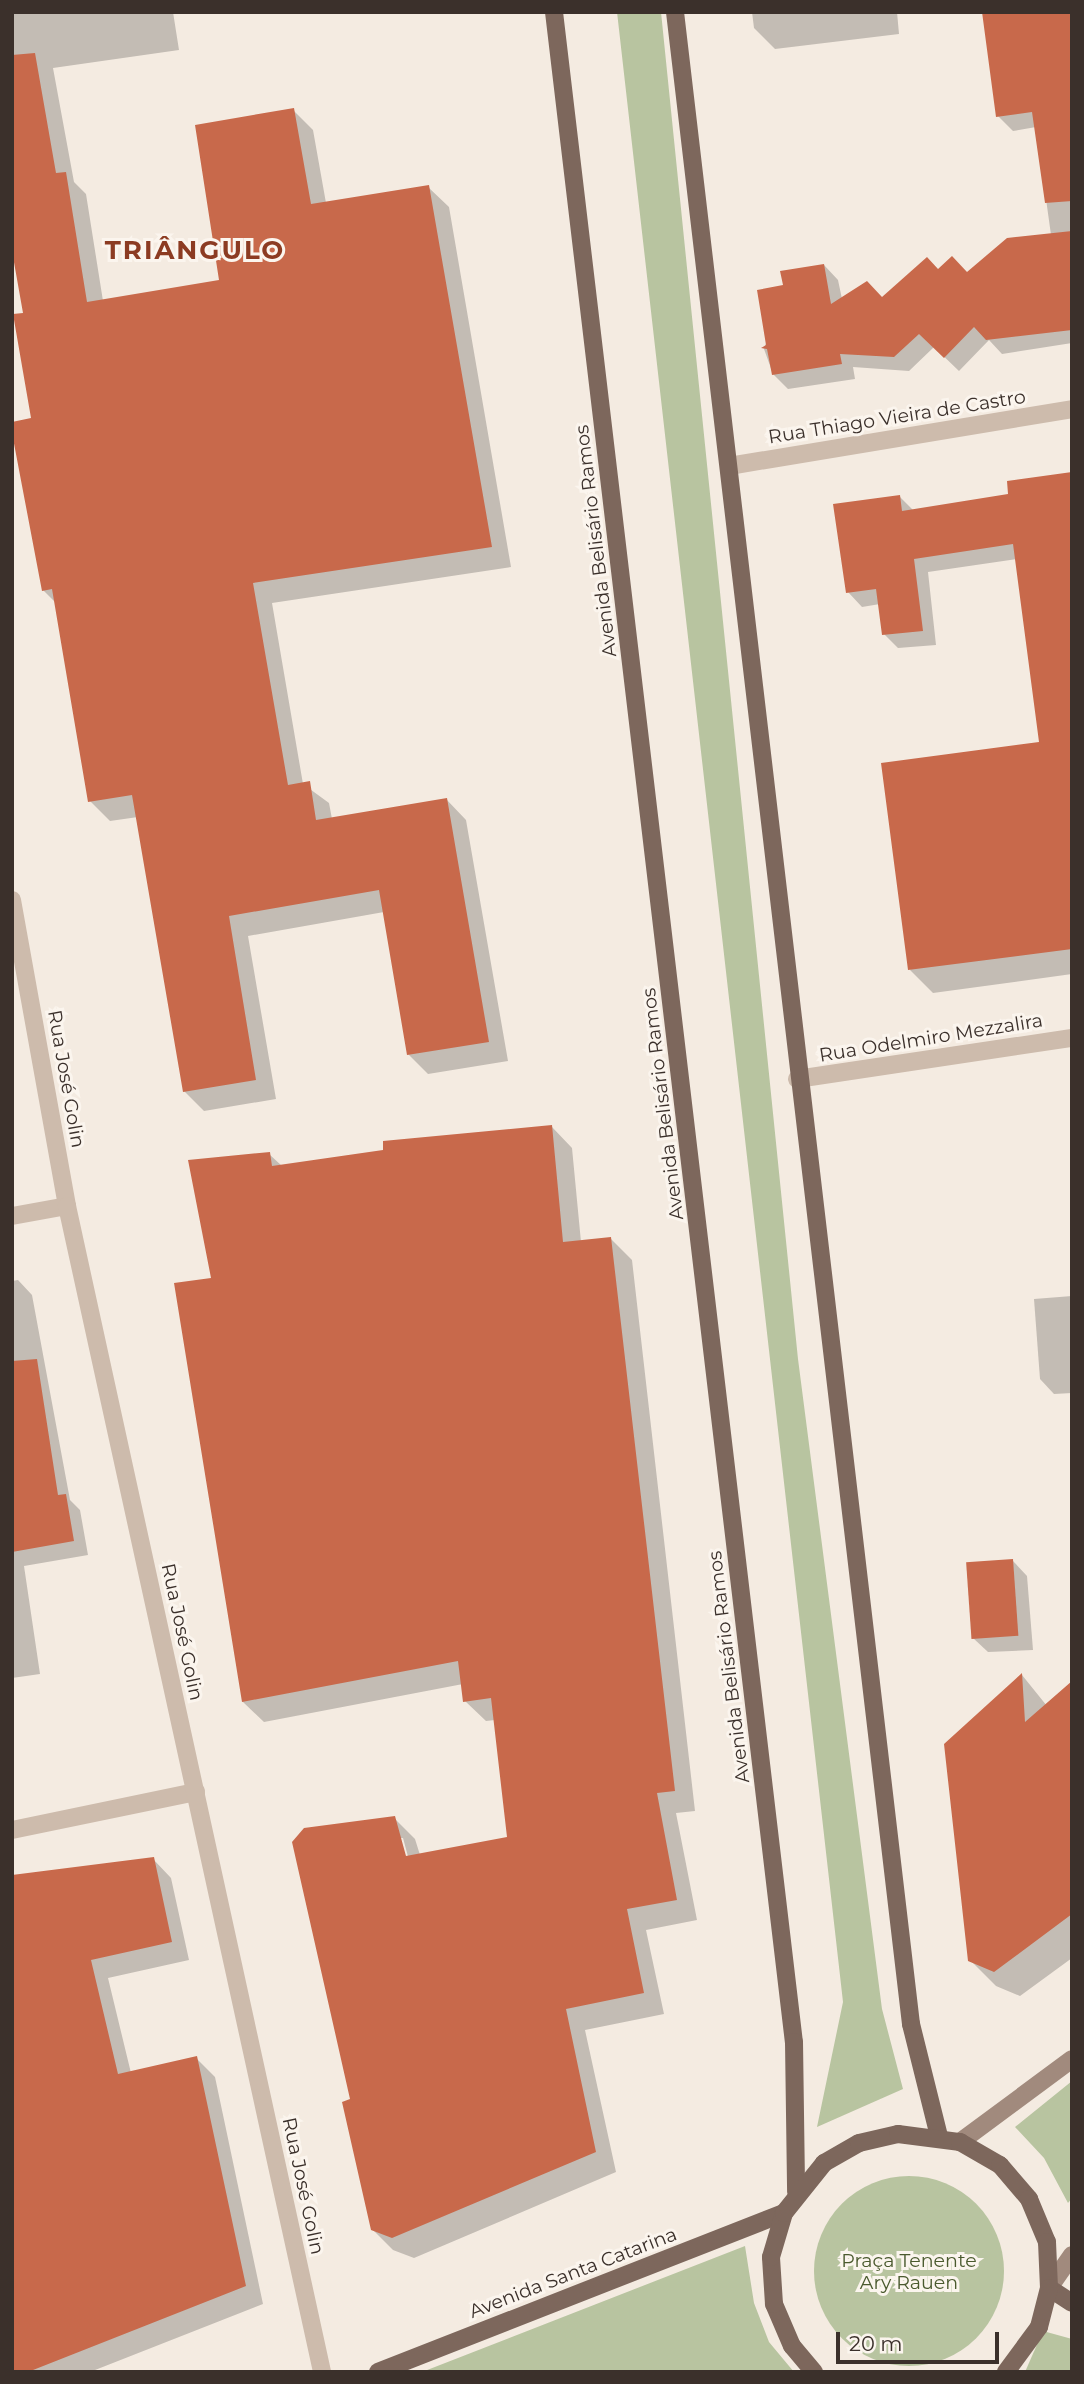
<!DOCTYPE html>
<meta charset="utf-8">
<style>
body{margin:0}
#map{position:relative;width:1084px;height:2384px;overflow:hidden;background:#f4ebe1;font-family:Montserrat,sans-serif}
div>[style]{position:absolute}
.green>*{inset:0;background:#b8c4a0}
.round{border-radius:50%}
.shadow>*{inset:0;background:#0003}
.building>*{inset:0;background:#c8694b;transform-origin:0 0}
.minor>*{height:18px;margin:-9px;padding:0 9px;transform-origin:9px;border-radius:9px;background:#cdbbac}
.tertiary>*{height:18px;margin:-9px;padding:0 9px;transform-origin:9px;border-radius:9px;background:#cdbbac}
.secondary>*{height:18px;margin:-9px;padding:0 9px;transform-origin:9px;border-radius:9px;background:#a18a7d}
.primary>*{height:18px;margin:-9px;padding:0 9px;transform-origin:9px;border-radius:9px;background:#7d675c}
span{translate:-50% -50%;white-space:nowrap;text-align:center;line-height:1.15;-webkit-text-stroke:6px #fbf5ee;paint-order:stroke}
.street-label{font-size:19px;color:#3b302b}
.park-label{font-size:19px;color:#4a5a2e}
.district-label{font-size:26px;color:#8c3b22;font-weight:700;letter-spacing:2px}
.frame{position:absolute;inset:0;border:14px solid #3b302b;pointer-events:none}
.scale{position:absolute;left:836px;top:2332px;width:163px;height:32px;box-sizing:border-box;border:4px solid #3b302b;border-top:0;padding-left:9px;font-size:21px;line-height:24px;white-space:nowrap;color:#3b302b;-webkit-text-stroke:5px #fbf5ee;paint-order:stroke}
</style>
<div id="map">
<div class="green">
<i style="clip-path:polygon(617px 12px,661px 12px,798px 1359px,882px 2009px,903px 2089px,817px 2127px,843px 2002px)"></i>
<i style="clip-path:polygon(1072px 2081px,1072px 2198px,1068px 2203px,1044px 2158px,1015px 2127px)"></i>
<i class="round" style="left:814px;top:2176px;width:190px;height:190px"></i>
<i style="clip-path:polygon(745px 2246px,754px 2303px,769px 2342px,794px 2372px,422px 2372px)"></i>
<i style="clip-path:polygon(1043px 2331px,1072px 2339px,1072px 2372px,1025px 2372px)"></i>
</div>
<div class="shadow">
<i style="clip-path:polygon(12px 12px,173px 12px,179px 50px,53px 68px,74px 182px,86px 194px,103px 301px,221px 282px,293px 110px,313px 130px,326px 203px,428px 187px,449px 207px,511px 567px,272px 603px,303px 784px,329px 803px,332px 819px,446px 799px,466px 820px,508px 1061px,428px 1074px,408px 1054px,384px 912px,248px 936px,276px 1099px,204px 1111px,184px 1091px,138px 817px,110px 821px,90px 801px,57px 604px,43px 590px,25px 314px,12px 240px)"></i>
<i style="clip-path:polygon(752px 12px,897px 12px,899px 34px,775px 49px,754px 28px)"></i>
<i style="clip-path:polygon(1072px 12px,1072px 343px,1002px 354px,989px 340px,959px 371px,934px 347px,909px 371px,853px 367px,855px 379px,788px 389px,773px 374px,764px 349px,785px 287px,824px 265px,838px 280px,842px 299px,882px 299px,938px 271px,967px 274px,1051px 235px,1036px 127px,1013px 131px,998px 116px)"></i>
<i style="clip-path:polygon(1010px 496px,1017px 559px,928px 572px,936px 645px,898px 648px,884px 634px,880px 604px,862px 607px,848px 592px,900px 497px,914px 511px)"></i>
<i style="clip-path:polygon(1072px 740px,1072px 974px,933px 993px,910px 970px)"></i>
<i style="clip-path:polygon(evenodd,552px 1127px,572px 1148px,581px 1242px,611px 1239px,632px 1260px,695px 1811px,676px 1813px,697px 1920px,646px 1930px,664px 2014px,585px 2030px,616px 2172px,414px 2258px,393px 2250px,372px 2229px,353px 2101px,394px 1818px,415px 1839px,420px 1855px,509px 1838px,495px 1720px,486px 1721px,465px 1701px,463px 1684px,264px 1722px,243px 1702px,213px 1279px,269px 1154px,282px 1166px,552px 1127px,399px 1838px,403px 1838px,410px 1864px,407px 1865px,399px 1838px)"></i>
<i style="clip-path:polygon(18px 1280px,32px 1295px,70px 1500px,80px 1510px,88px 1555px,24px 1566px,40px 1674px,12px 1678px,12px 1281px)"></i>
<i style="clip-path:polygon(1072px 1296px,1072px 1393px,1054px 1394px,1040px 1379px,1034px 1299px)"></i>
<i style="clip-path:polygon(1013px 1561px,1027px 1576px,1033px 1650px,988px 1652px,973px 1638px)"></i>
<i style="clip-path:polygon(1022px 1675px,1047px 1706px,1072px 1684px,1072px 1958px,1020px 1996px,996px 1986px,970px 1960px)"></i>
<i style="clip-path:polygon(153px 1859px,171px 1878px,189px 1960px,108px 1978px,131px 2073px,196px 2058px,215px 2077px,263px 2304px,90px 2372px,12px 2372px,12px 1877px)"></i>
</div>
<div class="building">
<i style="clip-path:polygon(982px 12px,1072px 12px,1072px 201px,1045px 203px,1032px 112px,996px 117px)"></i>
<i style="clip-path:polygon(35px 53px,56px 173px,66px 172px,87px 302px,219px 280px,195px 125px,294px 108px,311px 204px,429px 185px,492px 547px,253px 583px,288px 785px,310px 781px,316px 820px,447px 798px,489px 1042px,407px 1055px,379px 890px,229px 916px,256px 1080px,183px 1092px,132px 795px,88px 802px,52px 589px,42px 591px,12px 433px,12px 422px,31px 418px,13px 314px,23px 313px,12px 251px,12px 55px)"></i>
<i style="clip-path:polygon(1072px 231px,1072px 330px,986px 340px,974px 327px,944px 358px,919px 334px,894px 357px,840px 354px,842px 364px,772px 375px,767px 349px,761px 348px,766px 345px,757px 290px,783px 285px,780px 271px,824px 264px,831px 304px,867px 281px,882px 297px,927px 257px,938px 269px,952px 256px,967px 272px,1007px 238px)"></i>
<i style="clip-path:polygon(1072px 472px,1072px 949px,908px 970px,881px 763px,1039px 742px,1013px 544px,914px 559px,923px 631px,882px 635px,876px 589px,846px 593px,833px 504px,900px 495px,902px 511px,1008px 494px,1007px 481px)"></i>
<i style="clip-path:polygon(552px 1125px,563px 1242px,611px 1237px,675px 1791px,657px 1793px,677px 1900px,627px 1909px,644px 1993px,566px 2009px,596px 2152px,392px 2238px,371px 2230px,342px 2102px,350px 2099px,292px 1842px,304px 1828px,395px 1816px,406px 1856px,507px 1837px,491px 1698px,463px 1702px,458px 1661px,242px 1702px,174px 1283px,211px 1278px,188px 1160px,270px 1152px,272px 1166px,383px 1150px,383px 1141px)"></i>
<i style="clip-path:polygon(37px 1359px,58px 1495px,66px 1494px,74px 1541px,12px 1552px,12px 1361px)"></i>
<i style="left:1013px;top:1559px;width:77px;height:47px;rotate:86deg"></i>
<i style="clip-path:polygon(1022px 1673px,1025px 1722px,1072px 1681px,1072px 1914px,994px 1972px,968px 1961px,944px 1744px)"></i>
<i style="clip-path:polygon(154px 1857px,172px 1942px,91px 1960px,118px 2074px,197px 2056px,246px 2286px,28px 2372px,12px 2372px,12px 1875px)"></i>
</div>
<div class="minor">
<i style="left:729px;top:466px;width:348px;rotate:-9.4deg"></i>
<i style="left:797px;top:1079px;width:278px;rotate:-8.5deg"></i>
<i style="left:12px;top:1216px;width:56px;rotate:-10.3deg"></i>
<i style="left:12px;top:1830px;width:188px;rotate:-11.7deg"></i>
</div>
<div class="tertiary">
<i style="left:12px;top:900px;width:311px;rotate:79.8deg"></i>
<i style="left:67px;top:1206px;width:1194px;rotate:77.66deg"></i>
</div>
<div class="secondary">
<i style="left:960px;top:2142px;width:139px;rotate:-36.5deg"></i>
<i style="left:1049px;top:2288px;width:40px;rotate:-55.1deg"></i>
</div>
<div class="primary">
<i style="left:554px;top:12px;width:2044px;rotate:83.26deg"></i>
<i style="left:794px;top:2042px;width:150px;rotate:89.2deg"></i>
<i style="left:675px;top:12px;width:2026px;rotate:83.31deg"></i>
<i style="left:911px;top:2024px;width:115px;rotate:76deg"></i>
<i style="left:1049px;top:2288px;width:27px;rotate:33deg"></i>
<i style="left:378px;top:2372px;width:436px;rotate:-21.4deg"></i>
<i style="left:814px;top:2372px;width:34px;rotate:-130deg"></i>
<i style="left:792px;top:2346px;width:46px;rotate:-113.2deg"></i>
<i style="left:774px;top:2304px;width:47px;rotate:-93.7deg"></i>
<i style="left:771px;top:2257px;width:46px;rotate:-73.5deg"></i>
<i style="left:784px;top:2213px;width:64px;rotate:-51.3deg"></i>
<i style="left:824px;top:2163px;width:40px;rotate:-29.7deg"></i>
<i style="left:859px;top:2143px;width:40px;rotate:-13deg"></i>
<i style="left:898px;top:2134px;width:63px;rotate:7.4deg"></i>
<i style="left:960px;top:2142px;width:46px;rotate:29.9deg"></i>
<i style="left:1000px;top:2165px;width:45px;rotate:49.5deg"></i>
<i style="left:1029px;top:2199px;width:47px;rotate:67.3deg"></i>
<i style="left:1047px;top:2242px;width:46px;rotate:87.5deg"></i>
<i style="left:1049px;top:2288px;width:40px;rotate:104.4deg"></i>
<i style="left:1039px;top:2327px;width:56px;rotate:126.3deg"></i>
</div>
<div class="street-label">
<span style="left:897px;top:417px;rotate:-9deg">Rua Thiago Vieira de Castro</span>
<span style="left:596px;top:541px;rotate:-97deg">Avenida Belisário Ramos</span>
<span style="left:931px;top:1038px;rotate:-9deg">Rua Odelmiro Mezzalira</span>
<span style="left:66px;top:1079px;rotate:80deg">Rua José Golin</span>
<span style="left:663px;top:1104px;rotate:-97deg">Avenida Belisário Ramos</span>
<span style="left:182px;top:1632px;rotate:78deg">Rua José Golin</span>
<span style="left:729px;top:1667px;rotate:-97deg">Avenida Belisário Ramos</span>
<span style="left:303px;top:2186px;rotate:78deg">Rua José Golin</span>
<span style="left:573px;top:2273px;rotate:-21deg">Avenida Santa Catarina</span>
</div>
<div class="park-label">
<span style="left:909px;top:2272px">Praça Tenente<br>Ary Rauen</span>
</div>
<div class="district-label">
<span style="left:195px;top:251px">TRIÂNGULO</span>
</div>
<div class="frame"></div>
<div class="scale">20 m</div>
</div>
